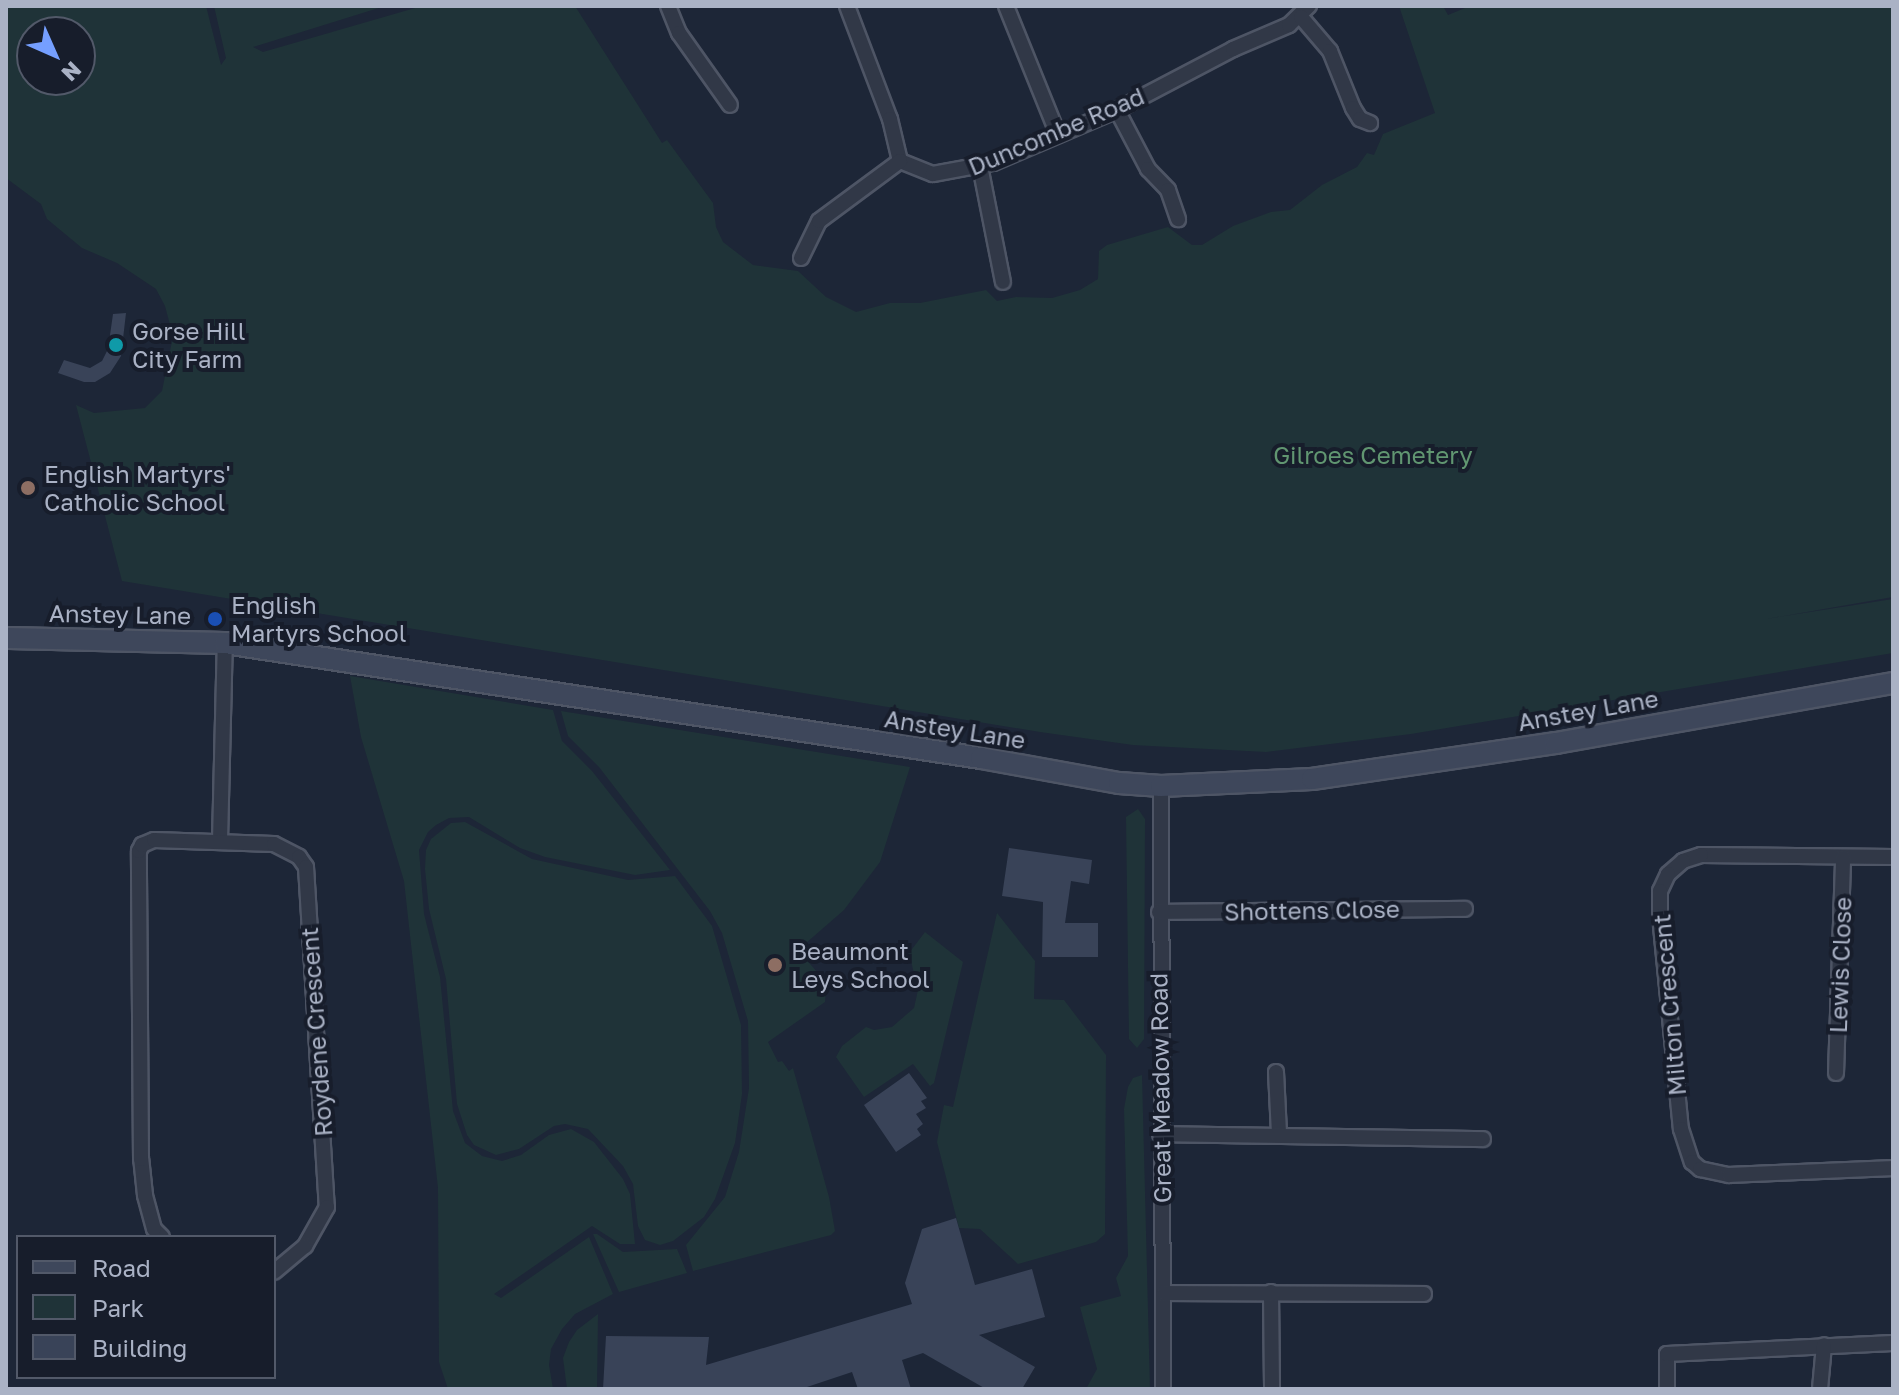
<!DOCTYPE html>
<style>
body{margin:0}
#map{position:relative;width:1899px;height:1395px;overflow:hidden;background:#1d2637;font-family:"Golos Text",sans-serif}
div>[style]{position:absolute}
.green>*{inset:0;background:#1f3338}
.building>*{inset:0;background:#394358}
.roads{filter:drop-shadow(2px 0 #4e5565) drop-shadow(-2px 0 #4e5565) drop-shadow(0 2px #4e5565) drop-shadow(0 -2px #4e5565)}
.street>*{height:14px;margin:-7px;padding:0 7px;transform-origin:7px;border-radius:7px;background:#313847}
.secondary>*{height:20px;margin:-10px;padding:0 10px;transform-origin:10px;border-radius:10px;background:#3e475b}
.dots>*{width:22px;height:22px;translate:-50% -50%;box-sizing:border-box;border:4px solid #171d2b;border-radius:50%}
span{translate:-50% -50%;white-space:nowrap;text-align:center;line-height:1.15;-webkit-text-stroke:8px #171d2b;paint-order:stroke}
.street-label{font-size:24px;color:#aab2c5}
.poi-label{font-size:24px;color:#aab2c5}
.left{translate:0 -50%;text-align:left}
.park-label{font-size:24px;color:#619671}
.frame{position:absolute;inset:0;border:8px solid #aab2c5;pointer-events:none}
.legend{position:absolute;left:16px;top:1235px;width:260px;height:144px;box-sizing:border-box;background:#171d2b;border:2px solid #525969;margin:0;padding:10px 14px;list-style:none;font-size:24px;color:#aab2c5}
.legend li{display:flex;align-items:center;gap:16px;height:40px}
.legend b{width:40px;border:2px solid #525969}
.north{position:absolute;left:16px;top:16px;width:80px;height:80px;box-sizing:border-box;background:#171d2b;border:2px solid #525969;border-radius:50%;rotate:135deg;font-size:22px;font-weight:700;line-height:32px;text-align:center;color:#aab2c5}
.north::after{content:'';display:block;margin:auto;width:28px;height:36px;background:#759fff;clip-path:polygon(50% 0,100% 100%,50% 72%,0 100%)}
</style>
<div id="map">
<div class="green">
<i style="clip-path:polygon(evenodd,6px 6px,206px 6px,221px 65px,226px 58px,214px 6px,385px 6px,253px 47px,263px 52px,422px 6px,575px 6px,662px 143px,667px 140px,713px 203px,716px 227px,723px 242px,753px 265px,798px 271px,826px 297px,856px 312px,890px 303px,920px 303px,986px 290px,997px 301px,1016px 297px,1052px 298px,1080px 290px,1098px 279px,1099px 251px,1107px 245px,1168px 227px,1192px 245px,1202px 245px,1233px 226px,1271px 212px,1290px 210px,1322px 185px,1357px 167px,1367px 153px,1374px 155px,1383px 134px,1435px 113px,1399px 6px,1443px 6px,1448px 15px,1470px 6px,1893px 6px,1893px 597px,1766px 619px,1893px 599px,1893px 653px,1411px 734px,1266px 752px,1133px 745px,1040px 732px,122px 581px,76px 405px,94px 413px,145px 408px,162px 391px,173px 336px,165px 306px,156px 289px,117px 263px,82px 248px,47px 219px,41px 204px,6px 178px,6px 6px,32px 32px,80px 32px,80px 80px,32px 80px,32px 32px)"></i>
<i style="clip-path:polygon(350px 676px,553px 710px,562px 741px,592px 771px,670px 870px,635px 875px,545px 857px,520px 848px,469px 817px,449px 818px,436px 825px,428px 832px,419px 850px,424px 914px,440px 977px,453px 1111px,465px 1143px,482px 1156px,502px 1161px,521px 1155px,549px 1135px,571px 1129px,594px 1142px,623px 1179px,630px 1194px,635px 1244px,620px 1244px,592px 1226px,494px 1294px,501px 1298px,589px 1237px,613px 1294px,575px 1314px,562px 1329px,551px 1349px,549px 1365px,553px 1389px,448px 1389px,439px 1362px,438px 1188px,404px 881px,361px 737px)"></i>
<i style="clip-path:polygon(561px 711px,910px 767px,880px 862px,844px 910px,798px 950px,824px 980px,827px 978px,825px 1002px,768px 1042px,778px 1062px,782px 1061px,789px 1071px,793px 1068px,829px 1197px,835px 1231px,831px 1235px,693px 1271px,686px 1245px,725px 1197px,739px 1152px,749px 1088px,748px 1021px,722px 933px,710px 911px,599px 767px,568px 736px)"></i>
<i style="clip-path:polygon(1138px 809px,1145px 819px,1144px 1039px,1137px 1048px,1129px 1039px,1126px 817px)"></i>
<i style="clip-path:polygon(465px 822px,532px 859px,628px 880px,675px 876px,712px 926px,741px 1025px,742px 1094px,735px 1143px,715px 1199px,704px 1217px,673px 1241px,660px 1245px,645px 1240px,638px 1226px,633px 1184px,623px 1166px,588px 1129px,565px 1124px,554px 1126px,519px 1149px,496px 1155px,474px 1145px,467px 1135px,457px 1104px,446px 979px,429px 909px,425px 869px,426px 850px,431px 839px,451px 823px)"></i>
<i style="clip-path:polygon(997px 913px,1035px 961px,1034px 999px,1064px 1000px,1106px 1055px,1105px 1234px,1096px 1242px,1018px 1264px,980px 1229px,959px 1228px,937px 1142px,944px 1105px,953px 1107px)"></i>
<i style="clip-path:polygon(925px 932px,963px 962px,934px 1083px,930px 1086px,913px 1064px,864px 1097px,836px 1057px,842px 1046px,866px 1027px,874px 1030px,892px 1027px,914px 1008px,918px 990px,909px 953px)"></i>
<i style="clip-path:polygon(1142px 1075px,1150px 1389px,1086px 1389px,1097px 1369px,1080px 1307px,1121px 1296px,1116px 1278px,1128px 1256px,1124px 1109px,1128px 1087px,1133px 1078px)"></i>
<i style="clip-path:polygon(593px 1234px,597px 1234px,623px 1252px,677px 1249px,687px 1273px,619px 1292px)"></i>
<i style="clip-path:polygon(598px 1314px,597px 1389px,567px 1389px,563px 1358px,569px 1342px,577px 1330px)"></i>
</div>
<div class="building">
<i style="clip-path:polygon(126px 313px,121px 356px,110px 373px,95px 382px,84px 382px,58px 373px,64px 360px,90px 368px,102px 361px,108px 349px,113px 314px)"></i>
<i style="clip-path:polygon(1009px 848px,1092px 860px,1089px 884px,1071px 881px,1065px 923px,1098px 923px,1098px 957px,1042px 957px,1043px 902px,1002px 896px)"></i>
<i style="clip-path:polygon(909px 1073px,927px 1098px,921px 1101px,926px 1108px,916px 1114px,923px 1124px,917px 1129px,921px 1135px,896px 1152px,864px 1105px)"></i>
<i style="clip-path:polygon(956px 1218px,975px 1285px,1032px 1269px,1045px 1317px,979px 1335px,1035px 1367px,1022px 1389px,986px 1389px,923px 1353px,902px 1360px,911px 1389px,858px 1389px,852px 1372px,801px 1389px,603px 1389px,606px 1336px,709px 1337px,706px 1365px,912px 1304px,905px 1283px,922px 1229px)"></i>
</div>
<div class="roads">
<div class="street">
<i style="left:668px;top:6px;width:29px;rotate:68deg"></i>
<i style="left:679px;top:33px;width:88px;rotate:54.7deg"></i>
<i style="left:847px;top:6px;width:121px;rotate:69.2deg"></i>
<i style="left:890px;top:119px;width:43px;rotate:76.6deg"></i>
<i style="left:900px;top:161px;width:35px;rotate:22deg"></i>
<i style="left:933px;top:174px;width:61px;rotate:-10.4deg"></i>
<i style="left:993px;top:163px;width:135px;rotate:-23.1deg"></i>
<i style="left:1117px;top:110px;width:131px;rotate:-27.7deg"></i>
<i style="left:1233px;top:49px;width:61px;rotate:-23.2deg"></i>
<i style="left:1289px;top:25px;width:28px;rotate:-44deg"></i>
<i style="left:1006px;top:6px;width:139px;rotate:68deg"></i>
<i style="left:1301px;top:17px;width:45px;rotate:49.5deg"></i>
<i style="left:1330px;top:51px;width:61px;rotate:68deg"></i>
<i style="left:1353px;top:108px;width:13px;rotate:58deg"></i>
<i style="left:1360px;top:119px;width:11px;rotate:22deg"></i>
<i style="left:1117px;top:110px;width:67px;rotate:62.3deg"></i>
<i style="left:1148px;top:169px;width:29px;rotate:46deg"></i>
<i style="left:1168px;top:190px;width:31px;rotate:71deg"></i>
<i style="left:980px;top:166px;width:118px;rotate:78.8deg"></i>
<i style="left:801px;top:258px;width:41px;rotate:-64.1deg"></i>
<i style="left:819px;top:221px;width:101px;rotate:-36.5deg"></i>
<i style="left:1161px;top:786px;width:603px;rotate:89.81deg"></i>
<i style="left:220px;top:841px;width:198px;rotate:-88.6deg"></i>
<i style="left:1893px;top:857px;width:192px;rotate:-179.4deg"></i>
<i style="left:1701px;top:855px;width:19px;rotate:162deg"></i>
<i style="left:1683px;top:861px;width:20px;rotate:139deg"></i>
<i style="left:1668px;top:874px;width:19px;rotate:115deg"></i>
<i style="left:1660px;top:891px;width:25px;rotate:90deg"></i>
<i style="left:1660px;top:916px;width:214px;rotate:84.4deg"></i>
<i style="left:1681px;top:1129px;width:35px;rotate:72deg"></i>
<i style="left:1692px;top:1162px;width:11px;rotate:41deg"></i>
<i style="left:1700px;top:1169px;width:30px;rotate:12deg"></i>
<i style="left:1729px;top:1175px;width:164px;rotate:-2.4deg"></i>
<i style="left:1159px;top:912px;width:306px;rotate:-0.6deg"></i>
<i style="left:1276px;top:1072px;width:62px;rotate:87.2deg"></i>
<i style="left:1836px;top:1073px;width:216px;rotate:-88.1deg"></i>
<i style="left:1160px;top:1134px;width:323px;rotate:0.9deg"></i>
<i style="left:162px;top:1237px;width:11px;rotate:-135deg"></i>
<i style="left:154px;top:1229px;width:35px;rotate:-105deg"></i>
<i style="left:145px;top:1195px;width:36px;rotate:-96deg"></i>
<i style="left:141px;top:1159px;width:308px;rotate:-90.4deg"></i>
<i style="left:139px;top:851px;width:7px;rotate:-63deg"></i>
<i style="left:142px;top:845px;width:13px;rotate:-23deg"></i>
<i style="left:154px;top:840px;width:120px;rotate:1.9deg"></i>
<i style="left:274px;top:844px;width:28px;rotate:27deg"></i>
<i style="left:299px;top:857px;width:12px;rotate:55deg"></i>
<i style="left:306px;top:867px;width:341px;rotate:86.5deg"></i>
<i style="left:327px;top:1207px;width:45px;rotate:119.4deg"></i>
<i style="left:305px;top:1246px;width:40px;rotate:140deg"></i>
<i style="left:1271px;top:1292px;width:97px;rotate:89.4deg"></i>
<i style="left:1164px;top:1293px;width:260px;rotate:0.2deg"></i>
<i style="left:1667px;top:1389px;width:35px;rotate:-90deg"></i>
<i style="left:1667px;top:1354px;width:226px;rotate:-2.8deg"></i>
<i style="left:1820px;top:1389px;width:44px;rotate:-84.8deg"></i>
</div>
<div class="secondary">
<i style="left:6px;top:638px;width:219px;rotate:1.3deg"></i>
<i style="left:225px;top:643px;width:765px;rotate:8.65deg"></i>
<i style="left:981px;top:758px;width:140px;rotate:10.3deg"></i>
<i style="left:1119px;top:783px;width:42px;rotate:4.1deg"></i>
<i style="left:1161px;top:786px;width:151px;rotate:-2.7deg"></i>
<i style="left:1312px;top:779px;width:247px;rotate:-8.4deg"></i>
<i style="left:1556px;top:743px;width:342px;rotate:-10.1deg"></i>
</div>
</div>
<div class="dots">
<i style="left:116px;top:345px;background:#0f9aa8"></i>
<i style="left:28px;top:488px;background:#8d6e63"></i>
<i style="left:215px;top:619px;background:#1a4fb4"></i>
<i style="left:775px;top:965px;background:#8d6e63"></i>
</div>
<div class="street-label">
<span style="left:1056px;top:131px;rotate:-23deg">Duncombe Road</span>
<span style="left:120px;top:614px;rotate:1deg">Anstey Lane</span>
<span style="left:1588px;top:710px;rotate:-10deg">Anstey Lane</span>
<span style="left:955px;top:729px;rotate:9deg">Anstey Lane</span>
<span style="left:1312px;top:910px;rotate:-1deg">Shottens Close</span>
<span style="left:1840px;top:965px;rotate:-88deg">Lewis Close</span>
<span style="left:1669px;top:1005px;rotate:-95deg">Milton Crescent</span>
<span style="left:316px;top:1032px;rotate:-94deg">Roydene Crescent</span>
<span style="left:1160px;top:1088px;rotate:-91deg">Great Meadow Road</span>
</div>
<div class="poi-label">
<span class="left" style="left:132px;top:345px">Gorse Hill<br>City Farm</span>
<span class="left" style="left:44px;top:488px">English Martyrs'<br>Catholic School</span>
<span class="left" style="left:231px;top:619px">English<br>Martyrs School</span>
<span class="left" style="left:791px;top:965px">Beaumont<br>Leys School</span>
</div>
<div class="park-label">
<span style="left:1373px;top:455px">Gilroes Cemetery</span>
</div>
<div class="frame"></div>
<ul class="legend">
<li><b style="height:10px;background:#3e475b"></b>Road</li>
<li><b style="height:22px;background:#1f3338"></b>Park</li>
<li><b style="height:22px;background:#394358"></b>Building</li>
</ul>
<div class="north">N</div>
</div>
